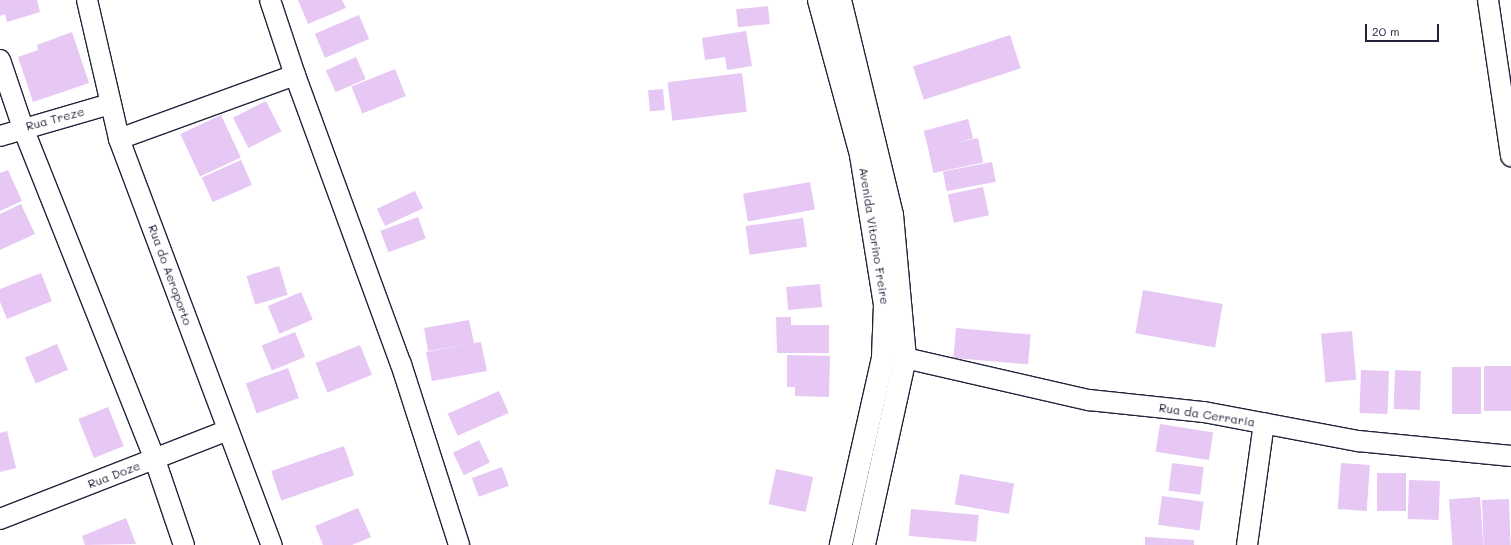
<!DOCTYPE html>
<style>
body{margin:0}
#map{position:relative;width:1511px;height:545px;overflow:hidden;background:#fff;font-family:Mali,sans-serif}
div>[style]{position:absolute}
.building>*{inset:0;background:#e7c8f5;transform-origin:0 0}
.roads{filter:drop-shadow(1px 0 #22223b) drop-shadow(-1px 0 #22223b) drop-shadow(0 1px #22223b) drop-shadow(0 -1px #22223b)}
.minor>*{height:20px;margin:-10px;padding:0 10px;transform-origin:10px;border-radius:10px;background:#fff}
.tertiary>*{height:22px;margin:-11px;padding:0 11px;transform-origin:11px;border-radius:11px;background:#fff}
span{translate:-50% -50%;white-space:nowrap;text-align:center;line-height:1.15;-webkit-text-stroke:3px #fff;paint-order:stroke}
.street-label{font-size:12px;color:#22223b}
.scale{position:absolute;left:1365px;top:24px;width:74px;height:18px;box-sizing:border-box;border:2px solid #22223b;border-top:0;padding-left:5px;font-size:12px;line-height:14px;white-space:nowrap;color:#22223b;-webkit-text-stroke:3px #fff;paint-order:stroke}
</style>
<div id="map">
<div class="building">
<i style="clip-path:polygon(0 0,37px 0,40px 12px,7px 22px,5px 14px,0 16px)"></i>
<i style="clip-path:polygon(298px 0,342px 0,346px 8px,308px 24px)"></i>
<i style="left:768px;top:6px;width:18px;height:32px;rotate:84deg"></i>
<i style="left:359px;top:15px;width:26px;height:48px;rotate:67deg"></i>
<i style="clip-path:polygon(746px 31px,752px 66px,727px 70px,725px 57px,705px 60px,702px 38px)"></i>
<i style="clip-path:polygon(72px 32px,89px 83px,33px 102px,18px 57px,38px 50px,37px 45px)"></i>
<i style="left:1010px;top:35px;width:35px;height:102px;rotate:72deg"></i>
<i style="left:356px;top:57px;width:24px;height:33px;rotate:66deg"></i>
<i style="left:395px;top:69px;width:29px;height:47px;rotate:68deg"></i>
<i style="left:742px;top:73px;width:39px;height:75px;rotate:83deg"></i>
<i style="left:663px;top:89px;width:21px;height:15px;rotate:85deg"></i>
<i style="left:266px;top:101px;width:34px;height:37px;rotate:63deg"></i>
<i style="left:221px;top:115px;width:47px;height:45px;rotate:65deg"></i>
<i style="left:968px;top:119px;width:20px;height:46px;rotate:75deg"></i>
<i style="left:978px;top:138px;width:25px;height:51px;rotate:78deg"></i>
<i style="left:241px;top:160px;width:27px;height:43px;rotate:66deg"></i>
<i style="left:992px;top:162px;width:20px;height:50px;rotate:79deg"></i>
<i style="clip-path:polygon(8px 170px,22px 201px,0 211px,0 173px)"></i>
<i style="left:810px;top:182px;width:28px;height:68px;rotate:80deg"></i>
<i style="left:983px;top:187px;width:29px;height:36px;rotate:78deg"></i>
<i style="left:415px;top:191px;width:19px;height:42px;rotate:65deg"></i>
<i style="clip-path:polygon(21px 204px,35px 234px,0 250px,0 214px)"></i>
<i style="left:418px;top:217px;width:23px;height:40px;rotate:70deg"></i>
<i style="left:803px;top:218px;width:29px;height:58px;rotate:82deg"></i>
<i style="left:279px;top:266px;width:30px;height:34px;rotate:73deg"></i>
<i style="clip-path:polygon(41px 273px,52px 301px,7px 319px,0 302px,0 289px)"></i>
<i style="left:820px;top:284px;width:23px;height:34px;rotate:85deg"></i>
<i style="left:1143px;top:290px;width:81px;height:44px;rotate:10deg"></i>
<i style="left:301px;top:292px;width:30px;height:36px;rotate:67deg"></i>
<i style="clip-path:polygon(776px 317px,791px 317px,791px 325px,829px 325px,829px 353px,777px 353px)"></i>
<i style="clip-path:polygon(469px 320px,474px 343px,481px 342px,487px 371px,432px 381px,426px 352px,469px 344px,428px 351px,424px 328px)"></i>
<i style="left:956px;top:328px;width:75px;height:30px;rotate:5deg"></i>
<i style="left:1352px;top:331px;width:49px;height:31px;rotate:85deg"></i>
<i style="left:295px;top:332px;width:27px;height:36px;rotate:68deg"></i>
<i style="left:57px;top:344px;width:28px;height:35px;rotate:67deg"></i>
<i style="left:360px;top:345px;width:32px;height:48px;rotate:68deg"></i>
<i style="clip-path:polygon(787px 355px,830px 356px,829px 397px,795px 396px,795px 387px,787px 387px)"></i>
<i style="left:1511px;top:366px;width:45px;height:27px;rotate:90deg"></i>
<i style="left:1452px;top:367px;width:29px;height:47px"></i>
<i style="left:288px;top:368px;width:32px;height:45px;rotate:70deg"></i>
<i style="left:1361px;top:370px;width:28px;height:43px;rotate:2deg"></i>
<i style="left:1395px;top:370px;width:26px;height:39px;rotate:2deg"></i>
<i style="left:499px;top:391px;width:24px;height:56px;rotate:66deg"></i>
<i style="left:108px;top:407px;width:42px;height:32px;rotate:68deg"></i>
<i style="left:1160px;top:424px;width:54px;height:28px;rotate:9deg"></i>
<i style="clip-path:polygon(7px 431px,16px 468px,0 472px,0 433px)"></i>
<i style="left:479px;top:440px;width:25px;height:29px;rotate:64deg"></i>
<i style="left:344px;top:446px;width:31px;height:77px;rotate:71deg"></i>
<i style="left:1172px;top:463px;width:32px;height:28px;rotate:7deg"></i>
<i style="left:1341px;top:463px;width:29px;height:46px;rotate:4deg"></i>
<i style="left:502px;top:467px;width:20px;height:32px;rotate:70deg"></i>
<i style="left:776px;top:469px;width:38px;height:36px;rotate:12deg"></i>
<i style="left:1377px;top:473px;width:29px;height:38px"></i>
<i style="left:960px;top:474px;width:55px;height:31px;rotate:10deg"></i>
<i style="left:1409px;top:480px;width:31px;height:39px;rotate:2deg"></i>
<i style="left:1162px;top:496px;width:42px;height:29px;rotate:8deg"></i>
<i style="left:1480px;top:497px;width:48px;height:31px;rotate:86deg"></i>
<i style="left:1509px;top:499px;width:46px;height:27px;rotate:88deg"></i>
<i style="clip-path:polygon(358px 508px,371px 537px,352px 545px,323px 545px,315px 526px)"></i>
<i style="left:911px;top:509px;width:68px;height:27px;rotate:5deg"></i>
<i style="clip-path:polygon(126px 518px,136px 544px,85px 545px,82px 536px)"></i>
<i style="clip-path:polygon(1145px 537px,1194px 540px,1194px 545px,1145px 545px)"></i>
</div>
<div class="roads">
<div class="minor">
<i style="left:87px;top:0;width:143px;rotate:77deg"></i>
<i style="left:119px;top:139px;width:434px;rotate:69.4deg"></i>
<i style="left:270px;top:0;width:79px;rotate:71.6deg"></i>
<i style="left:295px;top:75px;width:308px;rotate:69.9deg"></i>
<i style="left:401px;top:364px;width:190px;rotate:72.2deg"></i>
<i style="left:1488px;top:0;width:158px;rotate:81.6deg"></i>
<i style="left:0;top:60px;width:72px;rotate:71.3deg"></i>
<i style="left:23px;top:128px;width:357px;rotate:68.3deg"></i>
<i style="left:155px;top:460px;width:90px;rotate:71.2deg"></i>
<i style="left:0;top:136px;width:115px;rotate:-16.2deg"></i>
<i style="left:119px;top:139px;width:187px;rotate:-20deg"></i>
<i style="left:905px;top:358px;width:189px;rotate:12.9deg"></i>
<i style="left:1089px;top:400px;width:116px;rotate:6deg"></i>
<i style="left:1204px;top:412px;width:157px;rotate:10.7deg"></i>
<i style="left:1358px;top:441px;width:154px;rotate:5.6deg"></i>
<i style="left:0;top:519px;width:245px;rotate:-21.3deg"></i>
<i style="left:1247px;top:545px;width:123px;rotate:-82.1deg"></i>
</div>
<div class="tertiary">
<i style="left:819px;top:0;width:161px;rotate:74.8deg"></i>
<i style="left:861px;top:155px;width:152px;rotate:80.9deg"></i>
<i style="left:885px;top:305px;width:53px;rotate:92.2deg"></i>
<i style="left:883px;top:358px;width:192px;rotate:102.7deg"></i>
<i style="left:840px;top:0;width:221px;rotate:76.4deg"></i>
<i style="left:892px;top:215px;width:144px;rotate:84.8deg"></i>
<i style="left:905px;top:358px;width:191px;rotate:102.4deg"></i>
</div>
</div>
<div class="street-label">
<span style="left:55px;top:119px;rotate:-15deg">Rua Treze</span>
<span style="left:874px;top:236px;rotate:81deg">Avenida Vitorino Freire</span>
<span style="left:170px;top:275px;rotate:70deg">Rua do Aeroporto</span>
<span style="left:1207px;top:415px;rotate:9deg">Rua da Cerraria</span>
<span style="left:114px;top:475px;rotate:-21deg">Rua Doze</span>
</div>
<div class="scale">20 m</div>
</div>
